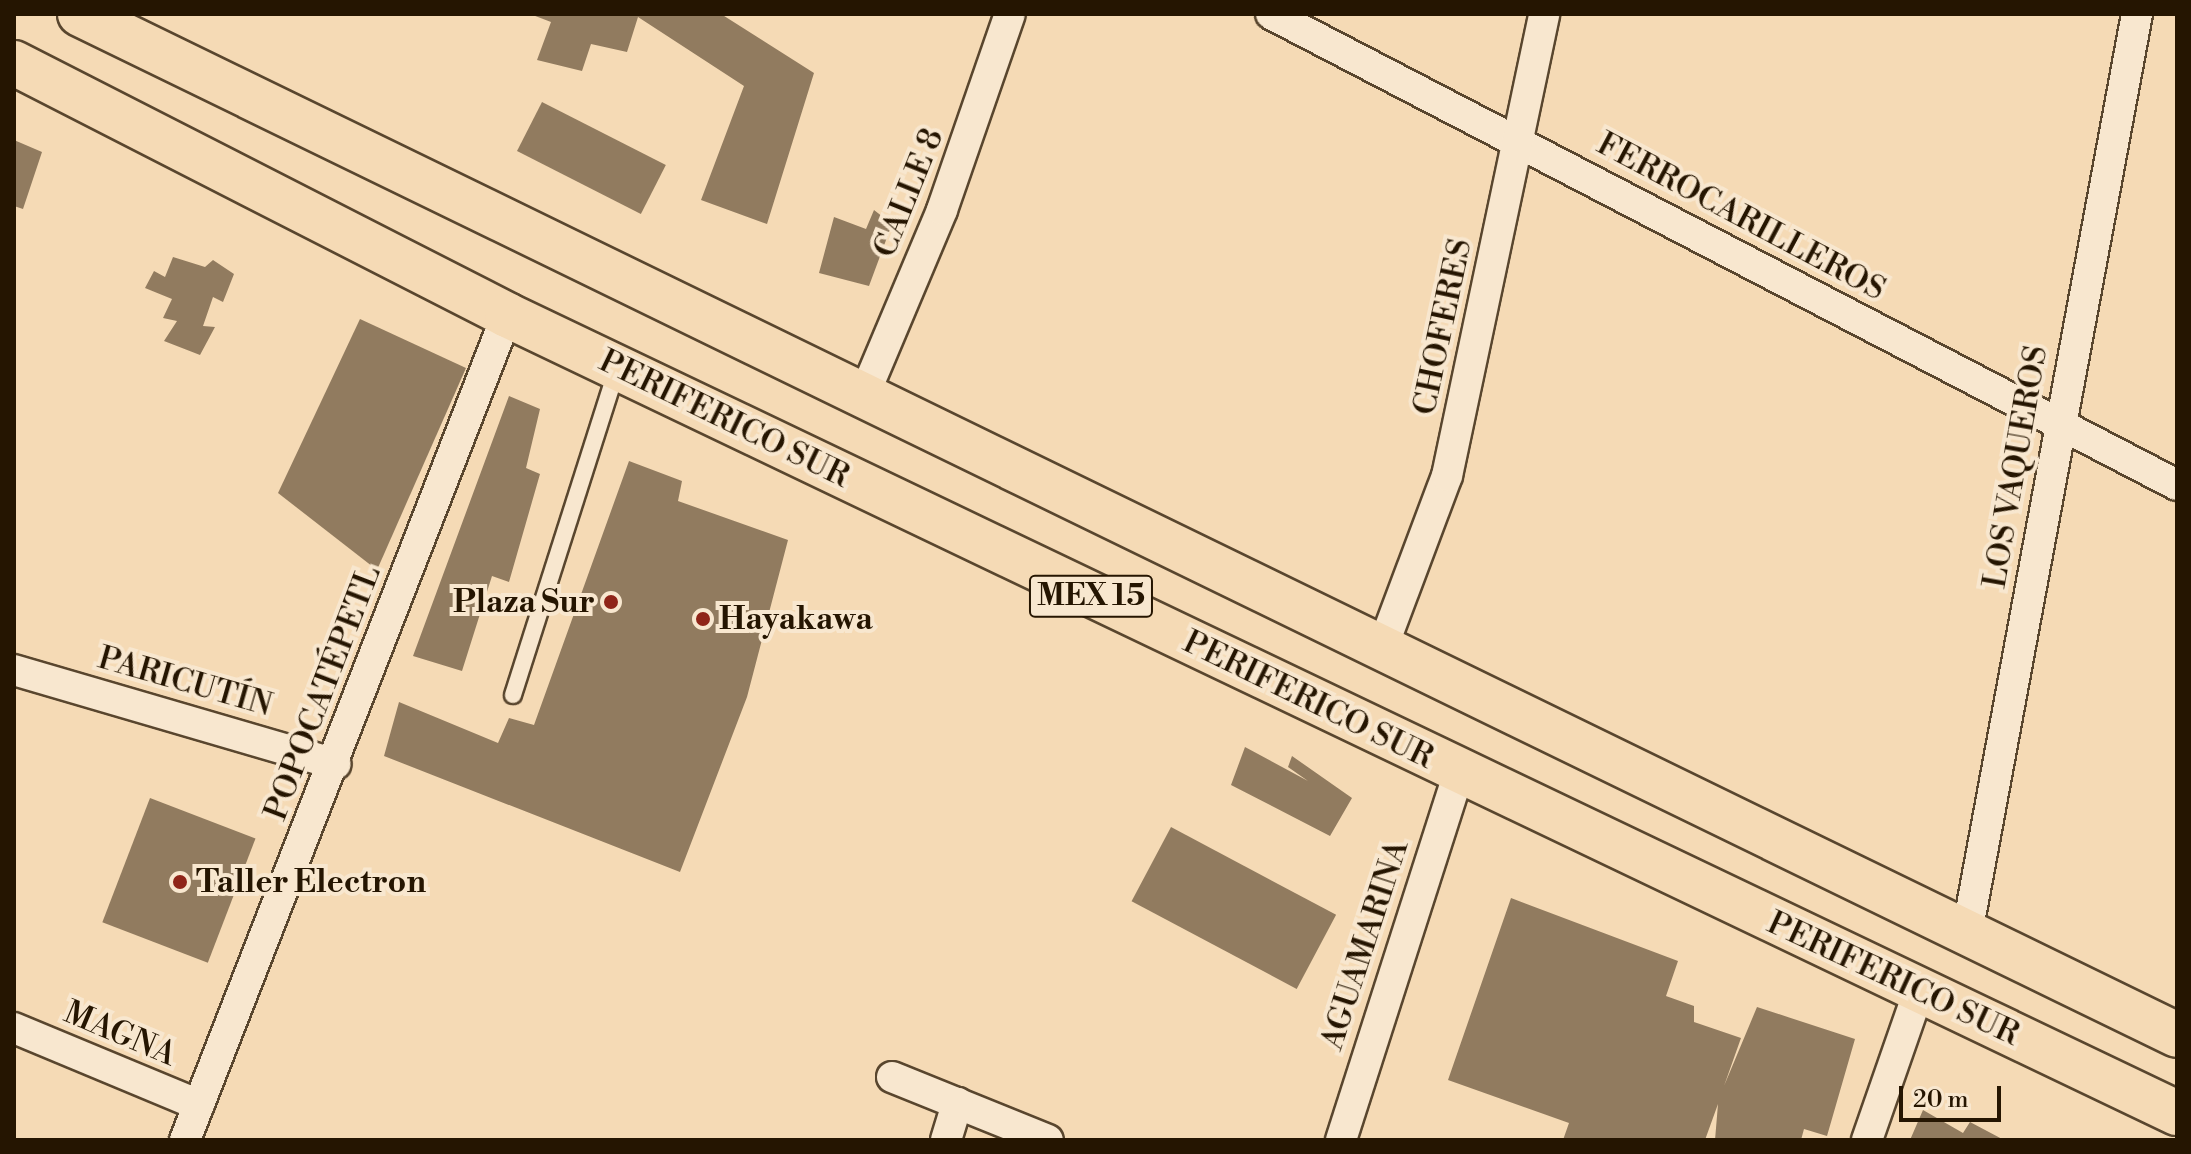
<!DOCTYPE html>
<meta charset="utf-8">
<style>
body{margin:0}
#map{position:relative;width:2191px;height:1154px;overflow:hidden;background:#f5dab5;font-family:"Libre Bodoni",serif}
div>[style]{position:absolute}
.building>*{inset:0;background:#917b5f;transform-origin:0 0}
.roads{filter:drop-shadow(2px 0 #59462e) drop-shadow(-2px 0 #59462e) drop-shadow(0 2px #59462e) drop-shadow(0 -2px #59462e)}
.service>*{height:16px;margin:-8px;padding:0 8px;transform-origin:8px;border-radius:8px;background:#f8e7cf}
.minor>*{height:30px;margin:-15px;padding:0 15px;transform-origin:15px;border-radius:15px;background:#f8e7cf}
.primary>*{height:44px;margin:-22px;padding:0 22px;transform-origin:22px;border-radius:22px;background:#f5dab5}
.dots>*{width:22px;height:22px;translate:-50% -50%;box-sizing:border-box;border:4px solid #f8e7cf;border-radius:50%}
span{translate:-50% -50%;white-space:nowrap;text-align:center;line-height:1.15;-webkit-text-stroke:8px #f8e7cf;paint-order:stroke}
.shield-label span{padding:2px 6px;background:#f8e7cf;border:2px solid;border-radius:6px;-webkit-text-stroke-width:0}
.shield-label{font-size:30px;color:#251501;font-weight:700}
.street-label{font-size:32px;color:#251501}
.poi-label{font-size:32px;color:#251501;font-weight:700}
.right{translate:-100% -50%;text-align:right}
.left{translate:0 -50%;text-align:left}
.frame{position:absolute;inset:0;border:16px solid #251501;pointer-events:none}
.scale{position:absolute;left:1899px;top:1086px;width:102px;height:36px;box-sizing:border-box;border:4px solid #251501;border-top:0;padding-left:10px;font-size:24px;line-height:28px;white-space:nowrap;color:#251501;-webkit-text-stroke:6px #f8e7cf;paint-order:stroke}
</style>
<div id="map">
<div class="building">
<i style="clip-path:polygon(530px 14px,721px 14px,814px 73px,767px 224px,701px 200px,744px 86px,638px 17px,627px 52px,591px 44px,582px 71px,537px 60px,551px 22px)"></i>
<i style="left:542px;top:102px;width:139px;height:55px;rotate:27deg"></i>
<i style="clip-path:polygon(14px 140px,42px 152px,23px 209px,14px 206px)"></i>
<i style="clip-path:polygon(874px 210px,892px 224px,869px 286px,819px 273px,834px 217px,866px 229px)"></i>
<i style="clip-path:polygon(173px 257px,205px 267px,213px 260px,234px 274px,223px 302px,213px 297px,203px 326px,215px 327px,200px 355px,164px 341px,177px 321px,163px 318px,172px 299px,145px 288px,154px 271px,165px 277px)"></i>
<i style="clip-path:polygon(360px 319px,466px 368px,377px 570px,278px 493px)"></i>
<i style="clip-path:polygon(509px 396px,540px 409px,526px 468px,540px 474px,509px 582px,492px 576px,462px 671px,413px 656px)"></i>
<i style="clip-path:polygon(629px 461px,682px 481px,678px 501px,788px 540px,747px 697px,680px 872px,384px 756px,399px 702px,498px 743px,509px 718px,534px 725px)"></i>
<i style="clip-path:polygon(1245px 747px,1308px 781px,1288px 767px,1292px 756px,1352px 798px,1330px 836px,1231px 785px)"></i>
<i style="left:150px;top:798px;width:113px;height:133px;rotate:21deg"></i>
<i style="left:1171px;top:827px;width:187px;height:84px;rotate:28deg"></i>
<i style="clip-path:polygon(1511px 898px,1678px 961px,1666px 996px,1694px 1006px,1694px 1022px,1741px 1038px,1724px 1086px,1757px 1007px,1855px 1039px,1827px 1136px,1804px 1129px,1801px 1140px,1715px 1140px,1718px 1104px,1705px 1140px,1563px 1140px,1569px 1123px,1448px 1080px)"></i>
<i style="clip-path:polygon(1923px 1110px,1963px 1133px,1970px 1122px,2004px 1140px,1910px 1140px)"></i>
</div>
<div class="roads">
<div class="service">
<i style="left:513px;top:695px;width:341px;rotate:-72.3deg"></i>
</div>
<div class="minor">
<i style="left:1271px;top:14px;width:1021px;rotate:27.47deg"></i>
<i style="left:864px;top:395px;width:201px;rotate:-67.1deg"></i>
<i style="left:942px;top:210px;width:207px;rotate:-70.9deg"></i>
<i style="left:1383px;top:646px;width:182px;rotate:-69.4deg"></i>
<i style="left:1447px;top:476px;width:472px;rotate:-78.1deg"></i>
<i style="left:14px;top:670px;width:335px;rotate:16.3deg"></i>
<i style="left:1967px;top:933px;width:935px;rotate:-79.52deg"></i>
<i style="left:14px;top:1028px;width:200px;rotate:22.6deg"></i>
<i style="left:892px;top:1077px;width:168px;rotate:22deg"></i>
<i style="left:185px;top:1140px;width:886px;rotate:-68.68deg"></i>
<i style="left:946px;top:1140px;width:39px;rotate:-73deg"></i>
<i style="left:1341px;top:1140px;width:386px;rotate:-72.2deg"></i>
<i style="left:1867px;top:1140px;width:158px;rotate:-70.8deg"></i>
</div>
<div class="primary">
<i style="left:80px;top:14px;width:2332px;rotate:25.96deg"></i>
<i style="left:14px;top:63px;width:554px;rotate:27.07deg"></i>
<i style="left:507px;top:315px;width:1851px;rotate:25.54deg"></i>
</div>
</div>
<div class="dots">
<i style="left:611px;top:602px;background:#8f2418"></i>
<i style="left:703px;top:619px;background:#8f2418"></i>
<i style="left:180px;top:882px;background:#8f2418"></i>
</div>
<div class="shield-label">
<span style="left:1091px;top:596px">MEX 15</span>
</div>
<div class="street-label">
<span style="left:909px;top:193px;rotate:-68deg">CALLE 8</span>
<span style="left:1741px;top:217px;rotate:28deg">FERROCARILLEROS</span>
<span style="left:1443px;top:327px;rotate:-78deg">CHOFERES</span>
<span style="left:724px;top:419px;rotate:26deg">PERIFERICO SUR</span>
<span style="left:2016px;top:467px;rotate:-80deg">LOS VAQUEROS</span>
<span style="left:185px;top:682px;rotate:16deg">PARICUTÍN</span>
<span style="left:323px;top:693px;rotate:-69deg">POPOCATÉPETL</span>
<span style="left:1308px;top:700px;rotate:26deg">PERIFERICO SUR</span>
<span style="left:1365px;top:945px;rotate:-72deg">AGUAMARINA</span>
<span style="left:1893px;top:979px;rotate:25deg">PERIFERICO SUR</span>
<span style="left:120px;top:1034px;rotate:23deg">MAGNA</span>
</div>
<div class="poi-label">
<span class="right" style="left:595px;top:602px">Plaza Sur</span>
<span class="left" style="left:719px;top:619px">Hayakawa</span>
<span class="left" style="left:196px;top:882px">Taller Electron</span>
</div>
<div class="frame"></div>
<div class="scale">20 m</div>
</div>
